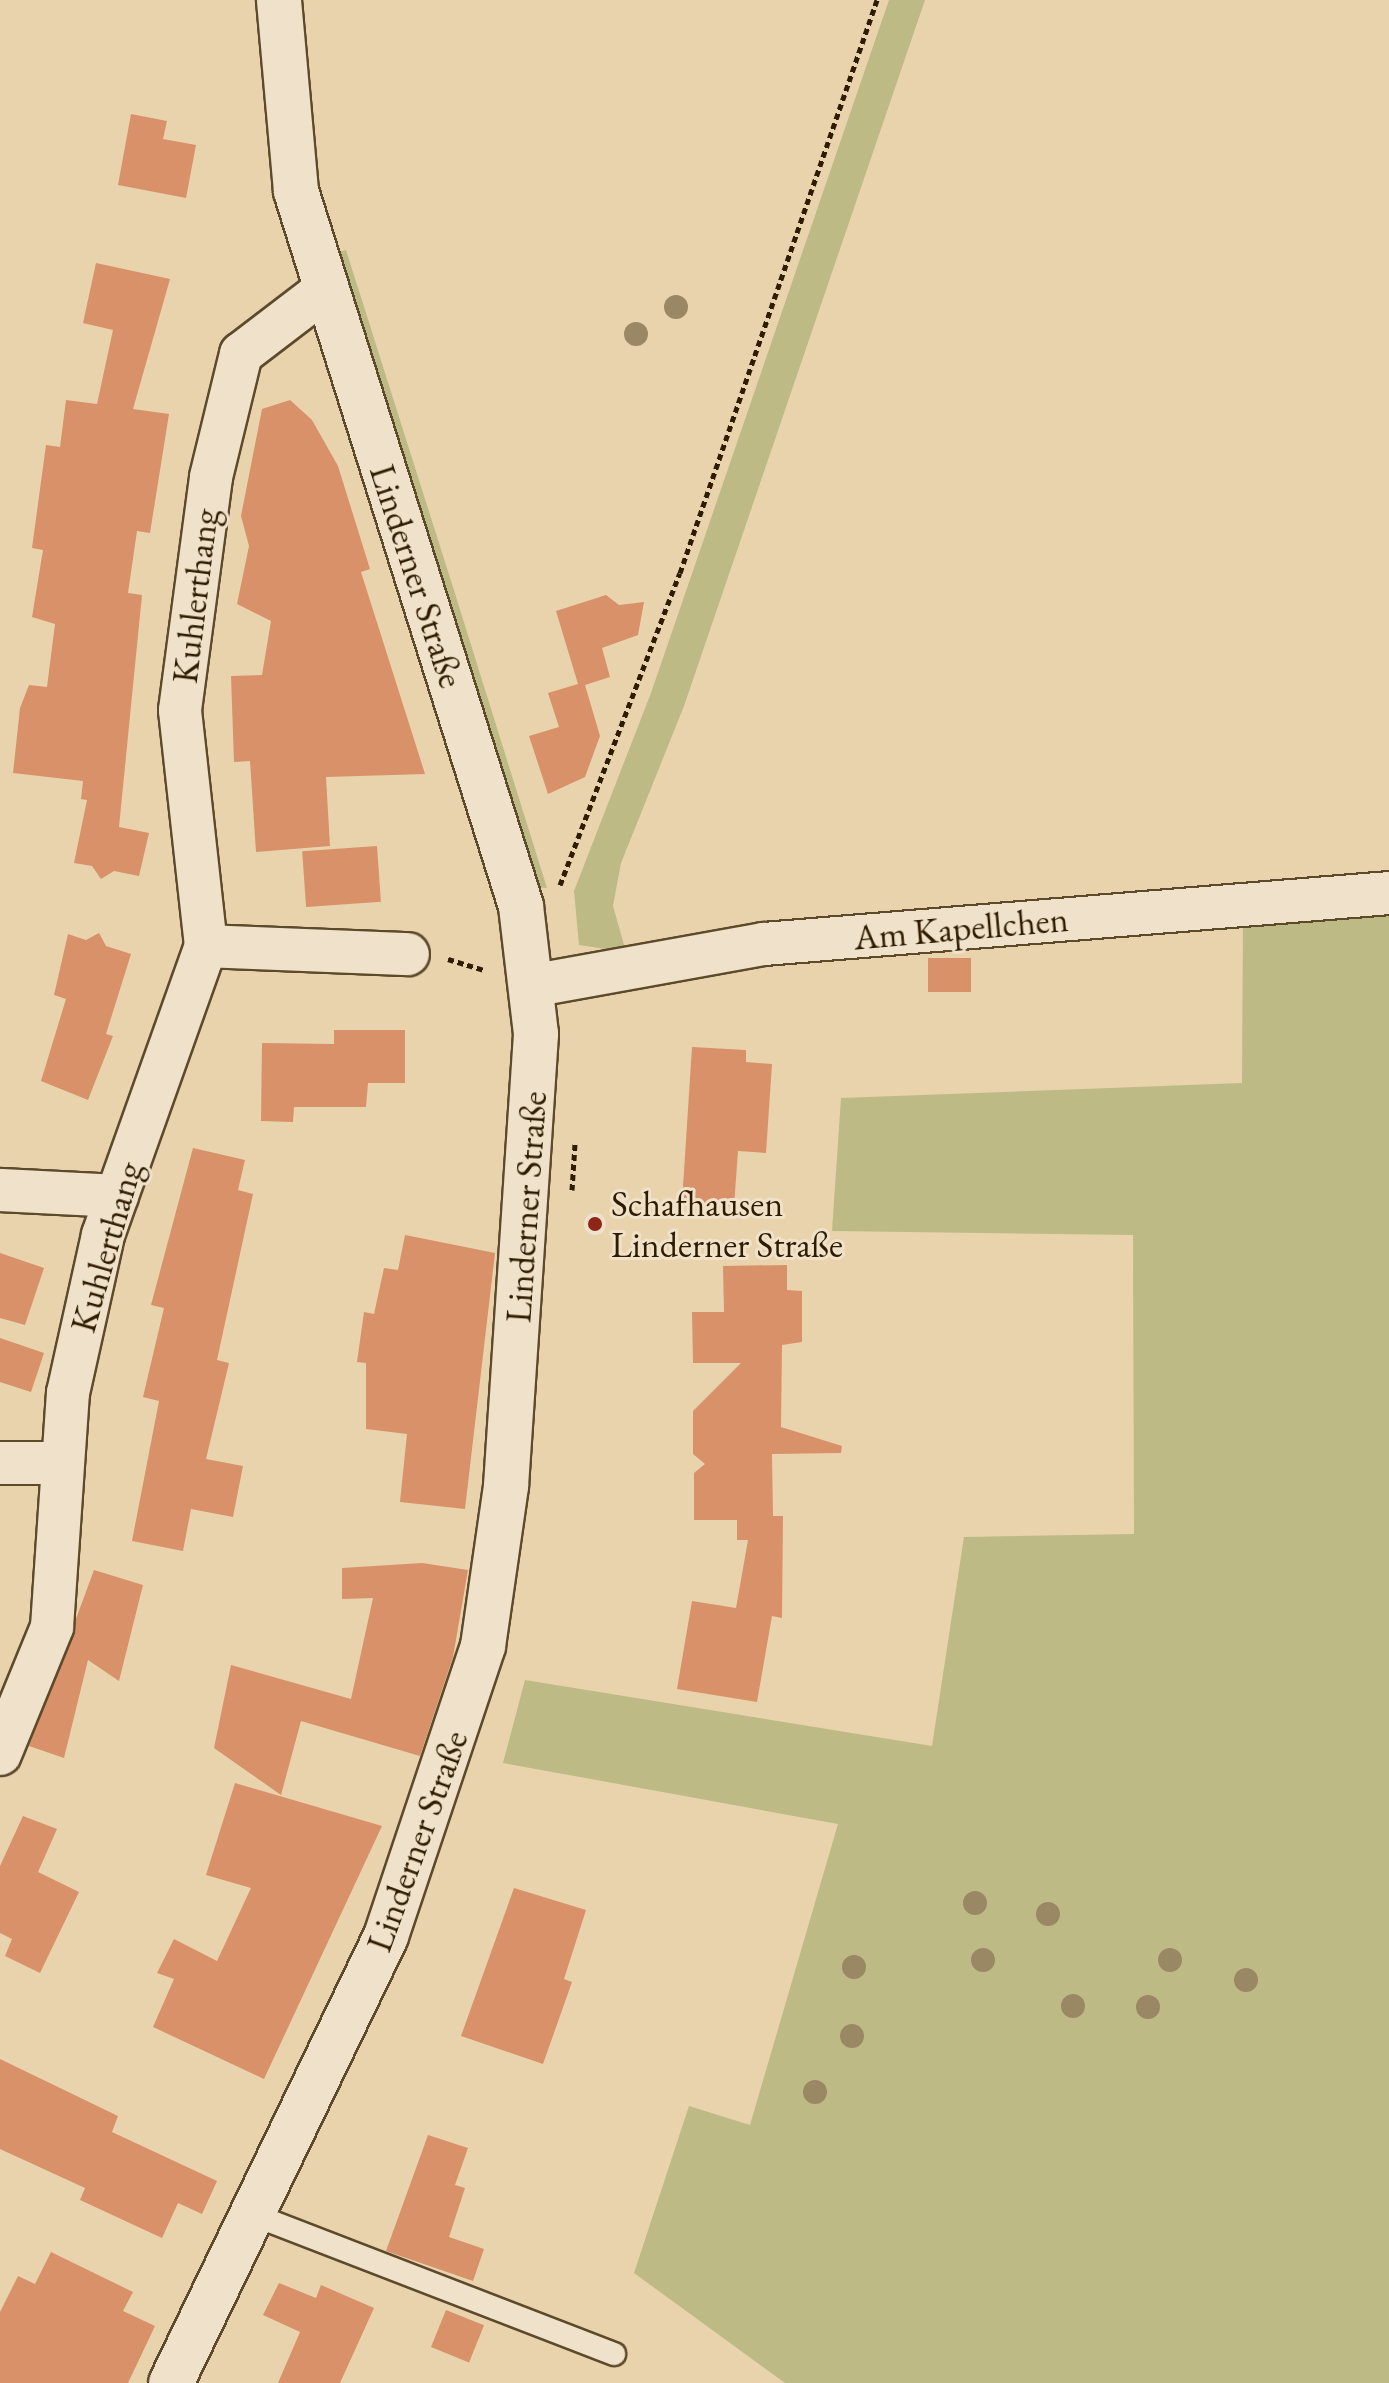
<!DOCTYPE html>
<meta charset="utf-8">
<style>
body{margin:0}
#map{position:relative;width:1389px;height:2383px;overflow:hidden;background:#e8d3ad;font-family:"EB Garamond",serif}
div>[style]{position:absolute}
.green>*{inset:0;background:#bdba85}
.building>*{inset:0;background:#d89169;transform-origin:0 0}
.path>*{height:5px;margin-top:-2.5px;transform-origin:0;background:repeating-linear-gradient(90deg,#2f1c00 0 6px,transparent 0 10px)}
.roads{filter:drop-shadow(2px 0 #5d4a2b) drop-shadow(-2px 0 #5d4a2b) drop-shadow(0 2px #5d4a2b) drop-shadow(0 -2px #5d4a2b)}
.lane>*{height:22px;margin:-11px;padding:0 11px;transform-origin:11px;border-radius:11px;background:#f0e2ca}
.street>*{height:42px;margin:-21px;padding:0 21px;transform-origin:21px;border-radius:21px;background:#f0e2ca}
.secondary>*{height:44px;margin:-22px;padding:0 22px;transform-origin:22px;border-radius:22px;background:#f0e2ca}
.trees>*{width:24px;height:24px;margin:-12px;border-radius:50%;background:#9a8864}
.dots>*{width:22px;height:22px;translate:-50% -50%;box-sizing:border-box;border:4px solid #f0e2ca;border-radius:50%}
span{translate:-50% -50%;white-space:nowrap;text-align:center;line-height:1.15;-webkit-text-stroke:6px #f0e2ca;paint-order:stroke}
.street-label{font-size:36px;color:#2f1c00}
.poi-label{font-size:36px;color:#2f1c00}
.left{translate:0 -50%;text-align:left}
</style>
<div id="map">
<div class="green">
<i style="clip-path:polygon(889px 0,925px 0,684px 706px,621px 863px,613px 906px,626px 952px,579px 945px,574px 891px,651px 693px)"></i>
<i style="clip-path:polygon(346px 250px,452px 584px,547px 888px,534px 887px,332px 254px)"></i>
<i style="clip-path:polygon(1389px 911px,1389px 2383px,785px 2383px,634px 2273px,689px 2106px,750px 2125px,838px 1824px,503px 1763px,525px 1680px,932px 1746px,964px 1537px,1134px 1534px,1133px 1235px,832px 1231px,841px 1098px,1242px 1083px,1243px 918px)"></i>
</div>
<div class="building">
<i style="clip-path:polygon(131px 114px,167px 121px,163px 139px,196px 145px,186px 198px,118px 185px)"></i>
<i style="clip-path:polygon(96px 263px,170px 279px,133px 409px,169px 414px,150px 533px,137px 531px,128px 593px,142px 595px,119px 827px,149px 833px,139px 876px,114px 871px,101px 879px,92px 866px,74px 863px,87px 800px,81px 799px,83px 781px,13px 773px,20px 708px,29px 685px,47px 687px,55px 624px,32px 617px,43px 550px,32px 548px,46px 445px,60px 447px,66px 400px,97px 404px,113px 330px,83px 323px)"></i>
<i style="clip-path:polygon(290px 400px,312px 420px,338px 466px,370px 569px,361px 572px,425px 774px,326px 777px,330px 846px,256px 852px,250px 761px,234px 762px,231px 676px,262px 675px,271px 621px,237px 604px,249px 546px,241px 516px,262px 409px)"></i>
<i style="clip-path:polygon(606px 595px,619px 605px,644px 602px,638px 635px,602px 648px,610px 677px,585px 685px,600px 736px,585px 777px,548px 794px,529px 736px,559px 727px,548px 693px,578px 684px,556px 611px)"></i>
<i style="left:377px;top:846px;width:56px;height:75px;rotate:86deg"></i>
<i style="clip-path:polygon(99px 933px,106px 946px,131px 954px,106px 1034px,113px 1036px,88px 1100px,41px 1081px,66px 999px,54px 995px,68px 934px,86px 940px)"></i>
<i style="left:928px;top:958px;width:43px;height:34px"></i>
<i style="clip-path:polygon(334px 1030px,405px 1030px,405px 1083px,368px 1083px,366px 1107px,294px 1107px,293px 1122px,261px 1121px,262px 1043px,334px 1044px)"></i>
<i style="clip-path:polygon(692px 1047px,746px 1050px,746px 1062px,772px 1064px,766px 1153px,738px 1151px,734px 1206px,682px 1202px)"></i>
<i style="clip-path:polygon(193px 1148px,245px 1160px,238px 1190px,253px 1194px,217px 1360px,229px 1363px,206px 1459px,243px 1466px,233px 1517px,191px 1509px,183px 1551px,132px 1541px,159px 1401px,143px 1397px,164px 1308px,151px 1305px)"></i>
<i style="clip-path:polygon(405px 1235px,495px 1253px,465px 1509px,400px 1502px,407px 1434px,366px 1429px,366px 1363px,357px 1362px,364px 1312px,374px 1314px,384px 1268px,398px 1270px)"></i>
<i style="clip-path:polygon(0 1253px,44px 1268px,25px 1325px,0 1318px)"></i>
<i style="clip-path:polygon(787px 1265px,787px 1290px,802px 1291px,802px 1342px,782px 1345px,781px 1427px,842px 1446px,841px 1453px,772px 1454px,773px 1516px,783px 1516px,782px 1618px,772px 1616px,757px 1702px,677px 1689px,692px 1601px,736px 1608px,748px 1540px,737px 1540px,737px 1520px,694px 1520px,694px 1473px,705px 1464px,693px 1454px,693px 1411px,741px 1363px,693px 1363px,692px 1312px,724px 1312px,723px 1266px)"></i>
<i style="clip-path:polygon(0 1338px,44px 1353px,31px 1392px,0 1382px)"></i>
<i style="clip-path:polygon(422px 1563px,468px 1570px,453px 1657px,420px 1756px,301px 1721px,281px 1795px,214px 1748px,231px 1665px,351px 1699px,373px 1598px,342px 1599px,342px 1568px)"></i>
<i style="clip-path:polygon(94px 1570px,143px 1585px,119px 1681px,88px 1660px,64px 1758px,29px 1746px)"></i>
<i style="clip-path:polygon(235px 1783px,382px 1826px,264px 2079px,153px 2027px,174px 1979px,157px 1973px,174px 1939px,217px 1961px,251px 1888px,206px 1875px)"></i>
<i style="clip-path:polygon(23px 1816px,57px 1829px,38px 1872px,79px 1892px,40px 1973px,5px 1956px,12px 1939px,0 1933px,0 1866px)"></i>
<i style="clip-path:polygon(514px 1888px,586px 1910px,564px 1979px,572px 1982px,543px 2064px,461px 2036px)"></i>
<i style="clip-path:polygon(0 2059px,118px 2116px,112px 2132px,217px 2181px,202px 2214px,178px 2203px,162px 2238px,80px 2200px,85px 2188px,0 2149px)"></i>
<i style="clip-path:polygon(428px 2135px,468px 2148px,455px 2185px,465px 2188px,449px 2237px,484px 2249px,473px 2281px,386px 2251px)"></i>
<i style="clip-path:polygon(51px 2252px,133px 2292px,123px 2311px,155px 2326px,128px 2383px,0 2383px,0 2312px,18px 2276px,35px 2284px)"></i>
<i style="clip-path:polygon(279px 2283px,316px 2298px,321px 2285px,374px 2308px,340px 2383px,278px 2383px,300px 2332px,263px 2315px)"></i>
<i style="left:446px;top:2310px;width:41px;height:40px;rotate:22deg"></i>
</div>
<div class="path">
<i style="left:560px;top:885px;width:334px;rotate:-69deg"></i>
<i style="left:680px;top:573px;width:606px;rotate:-71.03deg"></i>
<i style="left:448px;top:959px;width:39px;rotate:17deg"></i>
<i style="left:572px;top:1190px;width:46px;rotate:-86.3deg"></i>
</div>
<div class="roads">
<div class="lane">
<i style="left:254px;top:2215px;width:386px;rotate:21.1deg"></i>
</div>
<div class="street">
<i style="left:206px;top:946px;width:237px;rotate:-96.3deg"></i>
<i style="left:180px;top:710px;width:235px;rotate:-82.4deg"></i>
<i style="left:211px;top:477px;width:127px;rotate:-76.3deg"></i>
<i style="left:241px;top:354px;width:107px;rotate:-37.4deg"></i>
<i style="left:536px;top:985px;width:232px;rotate:-10.2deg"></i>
<i style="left:764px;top:944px;width:627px;rotate:-4.66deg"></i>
<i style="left:0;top:1190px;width:117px;rotate:2.9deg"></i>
<i style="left:0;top:1463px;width:61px"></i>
<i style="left:0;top:1754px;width:137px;rotate:-67.7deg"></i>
<i style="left:52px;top:1627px;width:235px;rotate:-86.1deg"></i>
<i style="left:68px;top:1393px;width:162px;rotate:-77.5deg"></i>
<i style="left:103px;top:1235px;width:307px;rotate:-70.4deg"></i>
<i style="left:206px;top:946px;width:202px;rotate:2.3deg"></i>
</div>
<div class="secondary">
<i style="left:171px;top:2383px;width:496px;rotate:-64.3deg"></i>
<i style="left:386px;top:1936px;width:306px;rotate:-71.5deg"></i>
<i style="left:483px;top:1646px;width:162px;rotate:-81.8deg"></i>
<i style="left:506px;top:1486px;width:453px;rotate:-86.2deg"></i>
<i style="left:536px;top:1034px;width:129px;rotate:-96.7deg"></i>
<i style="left:521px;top:906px;width:750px;rotate:-107.47deg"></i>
<i style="left:296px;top:191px;width:192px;rotate:-95.1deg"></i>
</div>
</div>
<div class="trees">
<i style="left:676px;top:307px"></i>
<i style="left:636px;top:334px"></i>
<i style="left:975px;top:1903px"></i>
<i style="left:1048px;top:1914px"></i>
<i style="left:983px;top:1960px"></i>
<i style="left:1170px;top:1960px"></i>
<i style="left:854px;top:1967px"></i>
<i style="left:1246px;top:1980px"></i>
<i style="left:1073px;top:2006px"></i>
<i style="left:1148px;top:2007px"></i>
<i style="left:852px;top:2036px"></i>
<i style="left:815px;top:2092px"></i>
</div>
<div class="dots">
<i style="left:595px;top:1224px;background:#8f2418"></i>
</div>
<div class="street-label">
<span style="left:417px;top:576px;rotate:72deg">Linderner Straße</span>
<span style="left:195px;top:596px;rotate:-83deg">Kuhlerthang</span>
<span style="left:961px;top:928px;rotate:-5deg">Am Kapellchen</span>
<span style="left:526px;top:1207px;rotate:-86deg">Linderner Straße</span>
<span style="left:106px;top:1247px;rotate:-74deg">Kuhlerthang</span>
<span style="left:417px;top:1841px;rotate:-70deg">Linderner Straße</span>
</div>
<div class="poi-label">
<span class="left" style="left:611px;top:1224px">Schafhausen<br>Linderner Straße</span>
</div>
</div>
